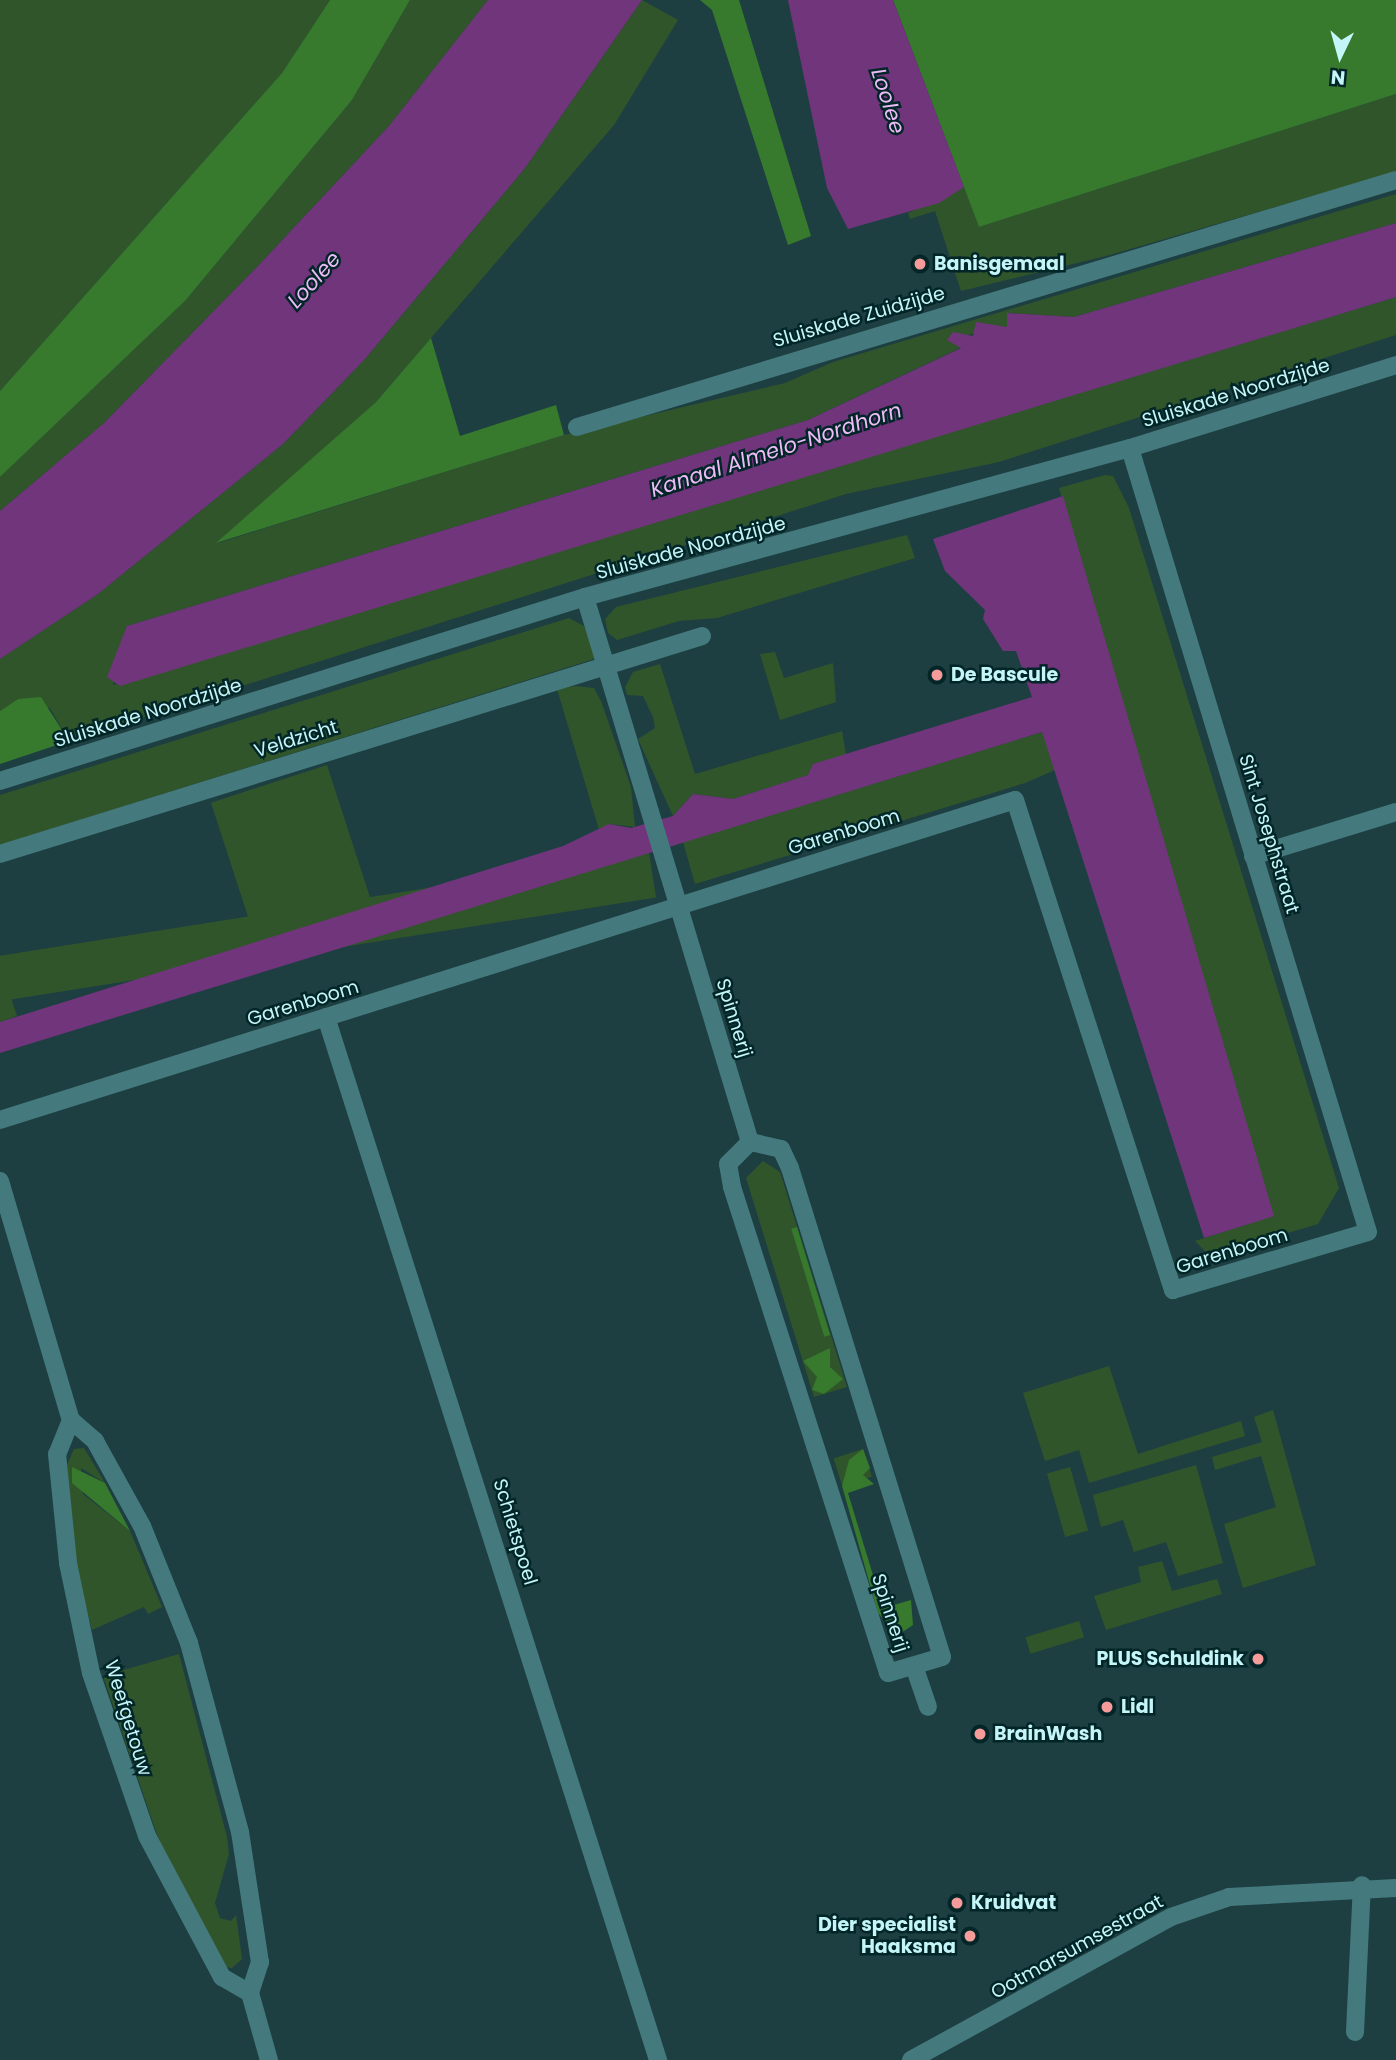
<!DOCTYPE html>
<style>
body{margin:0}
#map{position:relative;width:1396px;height:2060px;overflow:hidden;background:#1d3f42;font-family:Poppins,sans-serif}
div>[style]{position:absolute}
.green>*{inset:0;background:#31552b;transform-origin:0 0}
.forest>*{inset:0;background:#37792d;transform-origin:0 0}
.water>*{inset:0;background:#71357c}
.minor>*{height:18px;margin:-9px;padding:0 9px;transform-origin:9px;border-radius:9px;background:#447a7e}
.dots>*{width:19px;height:19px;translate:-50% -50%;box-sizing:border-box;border:4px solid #022628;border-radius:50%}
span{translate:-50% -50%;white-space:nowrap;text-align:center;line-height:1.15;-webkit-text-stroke:5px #022628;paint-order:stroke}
.poi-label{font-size:19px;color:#c4f5f8;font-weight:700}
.left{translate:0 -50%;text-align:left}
.right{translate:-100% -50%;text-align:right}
.street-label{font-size:19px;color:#c4f5f8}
.water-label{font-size:21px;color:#edbbf6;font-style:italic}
.north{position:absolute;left:1305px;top:21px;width:70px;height:70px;-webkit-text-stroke:5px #022628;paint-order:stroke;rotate:185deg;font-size:19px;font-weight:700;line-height:28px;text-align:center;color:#c4f5f8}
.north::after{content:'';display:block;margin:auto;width:24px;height:32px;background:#c4f5f8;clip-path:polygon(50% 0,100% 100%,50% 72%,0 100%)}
</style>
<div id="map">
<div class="green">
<i style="clip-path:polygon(0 0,330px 0,282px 73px,0 391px)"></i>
<i style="clip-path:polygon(410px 0,488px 0,389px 126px,257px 267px,104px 423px,0 511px,0 477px,185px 301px,352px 100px)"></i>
<i style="clip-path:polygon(642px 0,678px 20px,614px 125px,376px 402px,218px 543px,564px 435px,785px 383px,833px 362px,1396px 194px,1396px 223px,1074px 317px,1008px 313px,1007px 327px,947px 339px,962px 347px,808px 420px,127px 626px,113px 685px,1396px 297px,1396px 335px,999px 462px,846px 494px,69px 741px,50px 708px,18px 699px,0 711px,0 659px,98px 594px,283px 444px,365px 359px,525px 168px)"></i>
<i style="clip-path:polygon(1396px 94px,1396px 172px,1106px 256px,961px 291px,935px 211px,910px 219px,908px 213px,964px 187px,979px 227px)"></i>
<i style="clip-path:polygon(1105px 475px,1113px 476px,1129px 508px,1339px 1188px,1318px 1224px,1210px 1256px,1195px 1241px,1273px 1216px,1059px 488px)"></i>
<i style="clip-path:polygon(907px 535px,915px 558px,717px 618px,679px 621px,617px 640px,608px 633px,605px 619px,616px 607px)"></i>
<i style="clip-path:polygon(569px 618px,584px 626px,597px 658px,0 845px,0 795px)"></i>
<i style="clip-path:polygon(775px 652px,784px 678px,833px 663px,836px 702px,780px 720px,760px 654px)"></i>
<i style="clip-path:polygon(660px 664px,695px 774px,842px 731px,846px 755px,813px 764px,809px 775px,733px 799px,693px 794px,673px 816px,638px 739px,655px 728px,653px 717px,643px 696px,627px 695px,625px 687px,633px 672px)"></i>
<i style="clip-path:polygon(575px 686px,594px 688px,601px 701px,631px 787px,635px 827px,609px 824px,600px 833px,557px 689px)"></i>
<i style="clip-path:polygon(1042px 732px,1055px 770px,1025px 783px,695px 884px,683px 842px)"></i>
<i style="left:327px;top:765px;width:149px;height:122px;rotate:72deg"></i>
<i style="left:649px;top:853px;width:45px;height:679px;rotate:81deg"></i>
<i style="clip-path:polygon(0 964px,17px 1016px,0 1022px)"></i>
<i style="clip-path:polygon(763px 1161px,780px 1172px,847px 1387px,814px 1397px,746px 1178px)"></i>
<i style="clip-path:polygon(1109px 1366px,1138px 1454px,1241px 1421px,1245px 1436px,1089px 1483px,1079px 1450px,1045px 1461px,1023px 1393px)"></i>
<i style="clip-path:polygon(1273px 1410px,1316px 1565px,1243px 1588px,1224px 1524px,1276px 1507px,1261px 1456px,1215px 1470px,1212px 1457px,1262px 1442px,1254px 1417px)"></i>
<i style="clip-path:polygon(84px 1448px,105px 1483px,81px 1468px,83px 1494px,130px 1531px,162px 1607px,148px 1614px,144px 1607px,92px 1630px,75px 1565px,67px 1465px,74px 1449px)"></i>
<i style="left:863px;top:1449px;width:29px;height:31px;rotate:72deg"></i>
<i style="clip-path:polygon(1196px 1465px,1223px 1563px,1178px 1576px,1166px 1542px,1134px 1552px,1123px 1520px,1101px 1527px,1093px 1495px)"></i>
<i style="left:1070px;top:1467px;width:66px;height:24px;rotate:74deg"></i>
<i style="clip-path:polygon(1162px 1561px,1172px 1591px,1217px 1579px,1222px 1594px,1106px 1630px,1094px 1596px,1141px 1582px,1138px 1567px)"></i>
<i style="left:1079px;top:1621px;width:17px;height:56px;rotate:73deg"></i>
<i style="clip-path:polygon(179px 1654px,227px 1837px,229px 1854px,215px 1903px,220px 1918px,231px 1921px,236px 1915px,242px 1959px,232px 1968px,225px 1967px,163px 1852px,103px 1676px)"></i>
</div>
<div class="forest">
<i style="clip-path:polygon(330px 0,410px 0,352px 100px,185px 301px,0 477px,0 391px,282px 73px)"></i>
<i style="clip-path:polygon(700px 0,739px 0,811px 236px,788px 245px,712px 10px)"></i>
<i style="clip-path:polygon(893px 0,1396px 0,1396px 94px,979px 227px)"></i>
<i style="clip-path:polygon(431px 338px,460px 436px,556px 405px,564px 435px,216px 543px,376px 402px)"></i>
<i style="clip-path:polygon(41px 697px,69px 741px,0 764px,0 711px,18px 699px)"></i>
<i style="left:797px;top:1227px;width:113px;height:6px;rotate:73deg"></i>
<i style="clip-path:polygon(830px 1348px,830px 1367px,843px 1379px,824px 1394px,812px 1390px,817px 1377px,803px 1361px)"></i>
<i style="clip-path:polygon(863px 1449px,870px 1468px,863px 1475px,874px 1484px,848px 1493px,883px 1608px,911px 1600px,913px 1625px,898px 1635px,878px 1613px,842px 1486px,849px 1460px)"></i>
<i style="clip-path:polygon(72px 1467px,105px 1483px,130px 1531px,72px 1483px)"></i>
</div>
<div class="water">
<i style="clip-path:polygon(488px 0,642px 0,525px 168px,365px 359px,283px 444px,98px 594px,0 659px,0 511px,104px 423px,257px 267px,389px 126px)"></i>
<i style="clip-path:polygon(788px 0,893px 0,964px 187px,939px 203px,848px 229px,827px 188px)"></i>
<i style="clip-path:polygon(1396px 223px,1396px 297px,120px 686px,107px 677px,127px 626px,808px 420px,961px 348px,947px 340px,953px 332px,973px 336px,976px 322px,1007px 327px,1007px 313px,1074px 317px)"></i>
<i style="clip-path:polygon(1063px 496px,1274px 1216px,1204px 1238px,1042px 732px,0 1053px,0 1022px,563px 846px,609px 824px,631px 828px,673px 816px,693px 794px,733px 799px,808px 775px,813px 764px,1032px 697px,1016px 651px,1003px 651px,983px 619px,985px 610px,945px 571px,933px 539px)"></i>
</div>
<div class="minor">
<i style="left:577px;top:427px;width:855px;rotate:-16.78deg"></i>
<i style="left:585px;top:597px;width:569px;rotate:73.16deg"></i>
<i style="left:750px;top:1142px;width:31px;rotate:135deg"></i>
<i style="left:728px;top:1164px;width:23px;rotate:80deg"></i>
<i style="left:732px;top:1187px;width:510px;rotate:72.2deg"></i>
<i style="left:888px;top:1673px;width:56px;rotate:-16.5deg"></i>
<i style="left:942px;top:1657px;width:512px;rotate:-107.27deg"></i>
<i style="left:790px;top:1168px;width:21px;rotate:-115deg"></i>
<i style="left:781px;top:1149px;width:32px;rotate:-167deg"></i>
<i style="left:0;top:781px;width:613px;rotate:-17.46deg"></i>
<i style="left:585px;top:597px;width:565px;rotate:-15.29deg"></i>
<i style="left:1130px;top:448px;width:279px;rotate:-17.3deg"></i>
<i style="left:0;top:854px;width:735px;rotate:-17.25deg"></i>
<i style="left:1253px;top:856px;width:150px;rotate:-17.1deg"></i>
<i style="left:326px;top:1017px;width:1095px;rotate:72.34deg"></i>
<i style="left:0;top:1120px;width:1064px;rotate:-17.5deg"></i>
<i style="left:1015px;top:800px;width:515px;rotate:72.13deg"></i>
<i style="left:1173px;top:1290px;width:203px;rotate:-16.6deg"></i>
<i style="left:1368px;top:1232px;width:819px;rotate:-106.89deg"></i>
<i style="left:0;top:1181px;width:249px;rotate:73.5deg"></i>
<i style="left:71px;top:1420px;width:37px;rotate:112deg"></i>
<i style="left:57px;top:1454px;width:110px;rotate:84.2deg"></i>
<i style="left:68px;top:1563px;width:112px;rotate:78.2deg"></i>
<i style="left:91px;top:1673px;width:172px;rotate:71deg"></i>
<i style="left:147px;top:1836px;width:160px;rotate:62deg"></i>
<i style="left:222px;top:1977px;width:32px;rotate:30deg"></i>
<i style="left:250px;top:1993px;width:70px;rotate:74.2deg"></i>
<i style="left:71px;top:1420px;width:32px;rotate:41deg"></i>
<i style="left:95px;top:1441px;width:97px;rotate:61.1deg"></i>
<i style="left:142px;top:1526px;width:126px;rotate:68.1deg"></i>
<i style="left:189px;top:1643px;width:196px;rotate:74.9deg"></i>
<i style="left:240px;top:1832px;width:132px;rotate:81.3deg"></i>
<i style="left:260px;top:1962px;width:33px;rotate:108deg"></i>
<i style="left:914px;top:1666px;width:43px;rotate:71.1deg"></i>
<i style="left:1355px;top:2032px;width:147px;rotate:-87.3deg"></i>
<i style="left:911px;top:2060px;width:297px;rotate:-28.8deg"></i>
<i style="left:1171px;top:1917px;width:61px;rotate:-19deg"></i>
<i style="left:1229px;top:1897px;width:167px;rotate:-3.1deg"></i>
</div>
<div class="dots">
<i style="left:920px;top:264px;background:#f59b99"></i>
<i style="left:937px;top:675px;background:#f59b99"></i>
<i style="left:1258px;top:1659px;background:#f59b99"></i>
<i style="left:1107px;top:1707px;background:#f59b99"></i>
<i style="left:980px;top:1734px;background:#f59b99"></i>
<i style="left:957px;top:1903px;background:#f59b99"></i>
<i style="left:970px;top:1936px;background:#f59b99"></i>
</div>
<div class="poi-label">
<span class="left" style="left:934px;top:264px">Banisgemaal</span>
<span class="left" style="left:951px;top:675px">De Bascule</span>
<span class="right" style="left:1244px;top:1659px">PLUS Schuldink</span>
<span class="left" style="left:1121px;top:1707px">Lidl</span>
<span class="left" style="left:994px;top:1734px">BrainWash</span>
<span class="left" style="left:971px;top:1903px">Kruidvat</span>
<span class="right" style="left:956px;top:1936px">Dier specialist<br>Haaksma</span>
</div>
<div class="street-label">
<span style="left:859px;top:317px;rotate:-16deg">Sluiskade Zuidzijde</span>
<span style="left:1236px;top:393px;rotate:-17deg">Sluiskade Noordzijde</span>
<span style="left:691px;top:548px;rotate:-15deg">Sluiskade Noordzijde</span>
<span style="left:148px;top:713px;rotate:-17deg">Sluiskade Noordzijde</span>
<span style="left:296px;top:739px;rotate:-17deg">Veldzicht</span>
<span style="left:844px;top:832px;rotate:-17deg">Garenboom</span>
<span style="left:1269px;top:834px;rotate:73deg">Sint Josephstraat</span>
<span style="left:303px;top:1003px;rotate:-17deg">Garenboom</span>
<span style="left:734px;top:1018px;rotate:73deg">Spinnerij</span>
<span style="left:1232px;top:1251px;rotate:-17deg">Garenboom</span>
<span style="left:515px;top:1532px;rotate:73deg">Schietspoel</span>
<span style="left:890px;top:1613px;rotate:72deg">Spinnerij</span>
<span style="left:128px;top:1718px;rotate:73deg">Weefgetouw</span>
<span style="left:1077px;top:1947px;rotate:-29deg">Ootmarsumsestraat</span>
</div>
<div class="water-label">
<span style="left:888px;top:101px;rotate:72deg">Loolee</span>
<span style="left:314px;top:280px;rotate:-48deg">Loolee</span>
<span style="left:776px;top:450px;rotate:-18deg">Kanaal Almelo-Nordhorn</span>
</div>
<div class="north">N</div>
</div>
